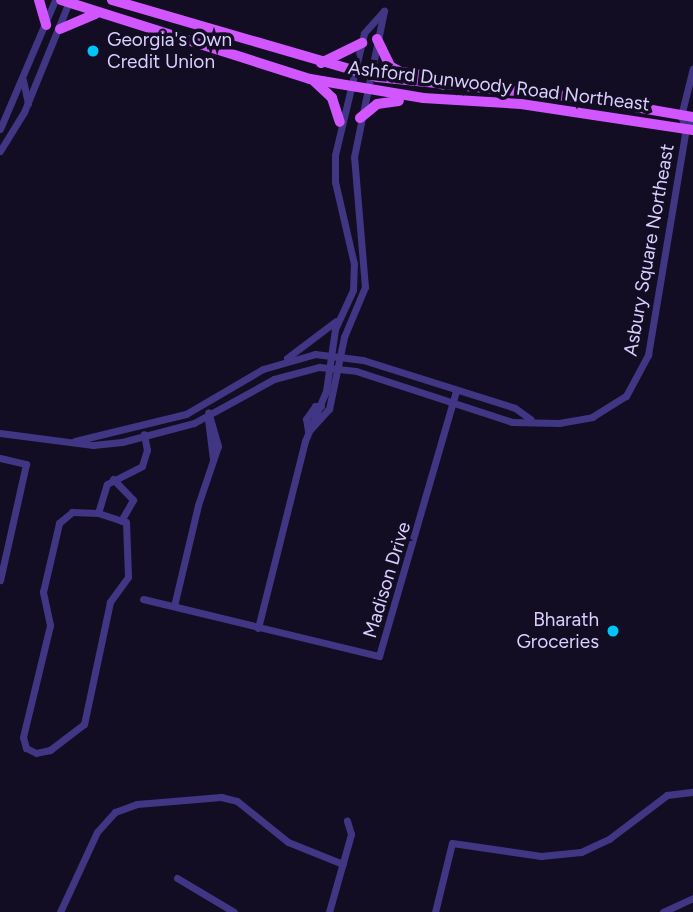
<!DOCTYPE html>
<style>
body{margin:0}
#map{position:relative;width:693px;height:912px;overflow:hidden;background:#130d23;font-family:Figtree,sans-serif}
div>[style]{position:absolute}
.minor>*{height:7px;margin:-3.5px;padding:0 3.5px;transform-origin:3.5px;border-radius:3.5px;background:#413684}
.major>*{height:10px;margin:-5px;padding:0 5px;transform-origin:5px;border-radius:5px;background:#d256ff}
.dots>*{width:19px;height:19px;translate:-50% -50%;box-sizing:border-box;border:4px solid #130d23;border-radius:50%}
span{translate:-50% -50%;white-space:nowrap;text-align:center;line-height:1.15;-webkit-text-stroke:7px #130d23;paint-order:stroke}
.poi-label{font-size:19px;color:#dacfff}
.left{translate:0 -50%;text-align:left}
.right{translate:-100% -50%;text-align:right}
.street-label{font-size:19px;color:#dacfff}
</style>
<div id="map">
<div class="minor">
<i style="left:23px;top:80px;width:24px;rotate:78deg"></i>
<i style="left:0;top:129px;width:140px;rotate:-66.9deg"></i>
<i style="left:686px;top:129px;width:14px;rotate:-111deg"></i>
<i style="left:681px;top:116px;width:49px;rotate:-76deg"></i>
<i style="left:0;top:151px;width:46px;rotate:-58.4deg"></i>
<i style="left:24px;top:112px;width:119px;rotate:-67.8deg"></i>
<i style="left:287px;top:358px;width:61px;rotate:-37.1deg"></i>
<i style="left:208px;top:419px;width:40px;rotate:82.9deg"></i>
<i style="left:308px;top:431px;width:12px;rotate:-99deg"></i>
<i style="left:306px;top:419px;width:16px;rotate:-55deg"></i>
<i style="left:315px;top:406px;width:6px"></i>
<i style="left:309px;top:431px;width:30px;rotate:-48deg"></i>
<i style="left:329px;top:409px;width:74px;rotate:-78.2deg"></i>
<i style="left:344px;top:337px;width:54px;rotate:-67.2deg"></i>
<i style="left:365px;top:287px;width:130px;rotate:-94.8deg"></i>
<i style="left:354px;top:157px;width:149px;rotate:-78.4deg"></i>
<i style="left:0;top:433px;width:94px;rotate:7.4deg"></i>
<i style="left:93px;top:445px;width:29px;rotate:-6deg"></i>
<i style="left:122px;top:442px;width:74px;rotate:-14.8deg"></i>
<i style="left:194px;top:423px;width:91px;rotate:-28.8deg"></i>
<i style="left:274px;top:379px;width:47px;rotate:-14.9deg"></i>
<i style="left:319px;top:367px;width:37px;rotate:6deg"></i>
<i style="left:356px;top:371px;width:164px;rotate:18.1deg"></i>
<i style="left:512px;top:422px;width:47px;rotate:1.2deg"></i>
<i style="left:559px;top:423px;width:34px;rotate:-10deg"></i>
<i style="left:592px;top:417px;width:40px;rotate:-32deg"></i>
<i style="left:626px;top:396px;width:47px;rotate:-61.8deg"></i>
<i style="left:648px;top:355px;width:229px;rotate:-80.5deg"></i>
<i style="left:686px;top:129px;width:13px;rotate:-58deg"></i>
<i style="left:75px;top:441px;width:114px;rotate:-13.7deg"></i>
<i style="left:186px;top:414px;width:89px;rotate:-30.3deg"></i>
<i style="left:263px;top:369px;width:54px;rotate:-16.1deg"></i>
<i style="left:315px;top:354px;width:48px;rotate:7.1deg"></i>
<i style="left:363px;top:360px;width:159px;rotate:17.5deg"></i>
<i style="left:515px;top:408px;width:19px;rotate:36deg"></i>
<i style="left:0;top:458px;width:27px;rotate:13deg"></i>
<i style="left:26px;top:464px;width:119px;rotate:102.6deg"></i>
<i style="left:113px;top:479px;width:29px;rotate:46deg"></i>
<i style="left:133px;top:500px;width:24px;rotate:120deg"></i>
<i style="left:72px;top:512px;width:26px;rotate:2deg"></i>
<i style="left:98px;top:513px;width:29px;rotate:18deg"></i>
<i style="left:126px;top:522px;width:55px;rotate:87.9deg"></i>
<i style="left:128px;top:577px;width:31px;rotate:126deg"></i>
<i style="left:110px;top:602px;width:125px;rotate:102deg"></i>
<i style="left:84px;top:724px;width:43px;rotate:142.6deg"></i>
<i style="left:50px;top:750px;width:14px;rotate:168deg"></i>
<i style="left:36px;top:753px;width:11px;rotate:-153deg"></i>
<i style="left:26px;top:748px;width:11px;rotate:-105deg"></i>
<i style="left:23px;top:737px;width:115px;rotate:-76.4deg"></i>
<i style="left:50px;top:625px;width:34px;rotate:-102deg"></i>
<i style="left:43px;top:592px;width:71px;rotate:-76.9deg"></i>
<i style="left:59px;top:523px;width:17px;rotate:-40deg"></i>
<i style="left:98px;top:513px;width:30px;rotate:-73deg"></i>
<i style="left:107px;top:484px;width:39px;rotate:-27deg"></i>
<i style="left:142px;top:466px;width:17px;rotate:-73deg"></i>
<i style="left:147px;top:450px;width:16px;rotate:-101deg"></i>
<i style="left:143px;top:599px;width:243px;rotate:13.6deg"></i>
<i style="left:379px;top:656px;width:276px;rotate:-73.8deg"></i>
<i style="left:174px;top:606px;width:104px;rotate:-76.6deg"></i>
<i style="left:198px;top:505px;width:62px;rotate:-71.3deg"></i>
<i style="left:218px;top:446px;width:35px;rotate:-106deg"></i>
<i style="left:258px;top:628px;width:193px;rotate:-75.9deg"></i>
<i style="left:305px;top:441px;width:54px;rotate:-67.2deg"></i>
<i style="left:326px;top:391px;width:63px;rotate:-81.7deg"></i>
<i style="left:335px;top:329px;width:43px;rotate:-65.2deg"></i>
<i style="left:353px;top:290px;width:26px;rotate:-88deg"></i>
<i style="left:354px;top:264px;width:84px;rotate:-103deg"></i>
<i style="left:335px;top:182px;width:27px;rotate:-90deg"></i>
<i style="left:335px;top:155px;width:125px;rotate:-76.6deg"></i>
<i style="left:364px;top:33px;width:30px;rotate:-48deg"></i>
<i style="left:177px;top:878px;width:66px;rotate:30.8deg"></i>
<i style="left:60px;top:912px;width:88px;rotate:-65.2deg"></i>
<i style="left:97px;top:832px;width:27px;rotate:-48deg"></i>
<i style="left:115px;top:812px;width:23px;rotate:-20deg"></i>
<i style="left:137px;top:804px;width:84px;rotate:-4.8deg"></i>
<i style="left:221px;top:797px;width:16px;rotate:14deg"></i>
<i style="left:237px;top:801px;width:65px;rotate:38.8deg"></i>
<i style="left:288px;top:842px;width:59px;rotate:21.8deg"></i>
<i style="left:329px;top:912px;width:81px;rotate:-74.2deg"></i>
<i style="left:351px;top:834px;width:14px;rotate:-107deg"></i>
<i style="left:435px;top:912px;width:71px;rotate:-76.2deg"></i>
<i style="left:452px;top:843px;width:90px;rotate:8.3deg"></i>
<i style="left:541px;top:856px;width:40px;rotate:-5.7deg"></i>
<i style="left:581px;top:852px;width:31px;rotate:-25deg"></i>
<i style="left:609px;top:839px;width:73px;rotate:-37.2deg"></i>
<i style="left:667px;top:795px;width:26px;rotate:-7deg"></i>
<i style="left:663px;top:912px;width:33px;rotate:-25deg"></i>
</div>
<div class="major">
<i style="left:39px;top:0;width:26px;rotate:74deg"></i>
<i style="left:61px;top:0;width:261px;rotate:17.6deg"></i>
<i style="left:310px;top:79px;width:115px;rotate:9.5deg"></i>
<i style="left:423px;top:98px;width:98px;rotate:3.5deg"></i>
<i style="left:521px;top:104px;width:174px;rotate:8.6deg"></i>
<i style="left:112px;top:0;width:276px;rotate:16.2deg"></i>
<i style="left:377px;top:77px;width:207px;rotate:5.8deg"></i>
<i style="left:583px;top:98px;width:112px;rotate:9.8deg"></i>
<i style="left:60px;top:29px;width:38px;rotate:-23deg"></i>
<i style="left:377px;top:39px;width:30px;rotate:64deg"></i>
<i style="left:390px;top:66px;width:13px;rotate:29deg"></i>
<i style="left:401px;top:72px;width:34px;rotate:8deg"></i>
<i style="left:435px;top:77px;width:11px;rotate:45deg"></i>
<i style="left:321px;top:63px;width:46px;rotate:-26deg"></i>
<i style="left:313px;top:80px;width:26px;rotate:43deg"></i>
<i style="left:332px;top:98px;width:25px;rotate:72deg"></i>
<i style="left:360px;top:118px;width:22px;rotate:-39deg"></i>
<i style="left:377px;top:104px;width:22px;rotate:-8deg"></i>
</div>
<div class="dots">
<i style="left:93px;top:51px;background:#00c5fa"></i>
<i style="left:613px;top:631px;background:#00c5fa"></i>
</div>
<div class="poi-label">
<span class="left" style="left:107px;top:51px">Georgia's Own<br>Credit Union</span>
<span class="right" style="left:599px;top:631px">Bharath<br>Groceries</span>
</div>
<div class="street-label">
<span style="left:499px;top:86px;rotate:7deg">Ashford Dunwoody Road Northeast</span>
<span style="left:649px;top:250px;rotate:-80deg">Asbury Square Northeast</span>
<span style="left:387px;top:580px;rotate:-73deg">Madison Drive</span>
</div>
</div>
